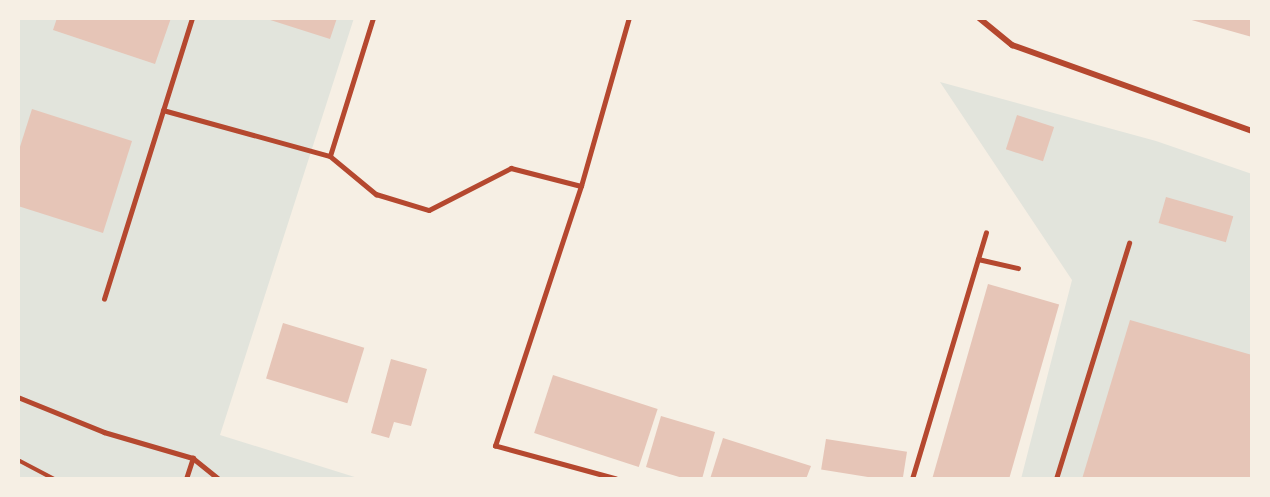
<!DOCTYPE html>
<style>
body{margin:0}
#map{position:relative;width:1270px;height:497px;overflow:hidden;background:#f6efe4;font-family:"Alegreya Sans",sans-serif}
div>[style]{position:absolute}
.green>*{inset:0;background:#e2e4dc}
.building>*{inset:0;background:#e6c5b7;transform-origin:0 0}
.path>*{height:4px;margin:-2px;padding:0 2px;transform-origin:2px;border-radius:2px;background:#b5482f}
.service>*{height:4.5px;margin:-2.25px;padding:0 2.25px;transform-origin:2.25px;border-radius:2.25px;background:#b5482f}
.minor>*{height:6px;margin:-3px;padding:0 3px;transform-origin:3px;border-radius:3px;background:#b5482f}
span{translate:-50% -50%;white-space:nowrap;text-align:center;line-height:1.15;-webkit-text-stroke:4.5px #f6efe4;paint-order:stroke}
.frame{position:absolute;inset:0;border:20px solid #f6efe4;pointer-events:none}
</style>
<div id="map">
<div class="green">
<i style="clip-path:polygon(18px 18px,354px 18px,220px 435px,361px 479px,18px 479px)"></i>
<i style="clip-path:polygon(940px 82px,1156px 141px,1252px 174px,1252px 479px,1021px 479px,1072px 280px)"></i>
</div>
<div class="building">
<i style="clip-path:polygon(57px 18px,171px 18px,155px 64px,53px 30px)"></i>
<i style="clip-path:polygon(264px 18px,337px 18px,330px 39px)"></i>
<i style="clip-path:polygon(1188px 18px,1252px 18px,1252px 37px,1188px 19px)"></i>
<i style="clip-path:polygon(32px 109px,132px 141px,103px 233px,18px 206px,18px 153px)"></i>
<i style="left:1017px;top:115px;width:39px;height:36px;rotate:18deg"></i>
<i style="left:1166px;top:197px;width:70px;height:27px;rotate:16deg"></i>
<i style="left:988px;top:284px;width:74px;height:203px;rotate:16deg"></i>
<i style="clip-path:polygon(1130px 320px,1252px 355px,1252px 479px,1082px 479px)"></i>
<i style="left:283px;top:323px;width:85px;height:58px;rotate:17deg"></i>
<i style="clip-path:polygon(391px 359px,427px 369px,411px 426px,394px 422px,389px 438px,371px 433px)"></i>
<i style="left:553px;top:375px;width:110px;height:61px;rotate:18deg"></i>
<i style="clip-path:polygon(661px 416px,715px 432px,702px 479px,686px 479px,646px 467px)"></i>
<i style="clip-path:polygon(723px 438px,811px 466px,806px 479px,710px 479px)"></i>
<i style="left:826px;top:439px;width:82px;height:31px;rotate:9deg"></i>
</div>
<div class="path">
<i style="left:18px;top:460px;width:41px;rotate:27.8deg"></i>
</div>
<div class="service">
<i style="left:163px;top:110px;width:173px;rotate:15.4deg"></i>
<i style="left:330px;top:156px;width:60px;rotate:39.6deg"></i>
<i style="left:376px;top:194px;width:55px;rotate:16.8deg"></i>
<i style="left:429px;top:210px;width:92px;rotate:-27.1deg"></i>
<i style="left:511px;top:168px;width:72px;rotate:14.4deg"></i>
<i style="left:330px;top:156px;width:145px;rotate:-72.7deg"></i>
<i style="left:978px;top:259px;width:41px;rotate:12.7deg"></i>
<i style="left:104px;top:299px;width:294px;rotate:-72.6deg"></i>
<i style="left:18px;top:397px;width:93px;rotate:22.1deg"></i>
<i style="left:104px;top:432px;width:93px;rotate:16.3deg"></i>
<i style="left:193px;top:458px;width:33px;rotate:39deg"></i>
<i style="left:186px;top:479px;width:22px;rotate:-72deg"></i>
<i style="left:616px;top:479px;width:125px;rotate:-164.7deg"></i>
<i style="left:495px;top:446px;width:274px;rotate:-71.7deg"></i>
<i style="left:581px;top:186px;width:175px;rotate:-74.1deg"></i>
<i style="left:912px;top:479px;width:257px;rotate:-73.3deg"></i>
<i style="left:1056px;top:479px;width:247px;rotate:-72.8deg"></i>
</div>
<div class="minor">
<i style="left:979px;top:18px;width:43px;rotate:39.3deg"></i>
<i style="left:1012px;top:45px;width:255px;rotate:19.7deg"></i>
</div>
<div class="frame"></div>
</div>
